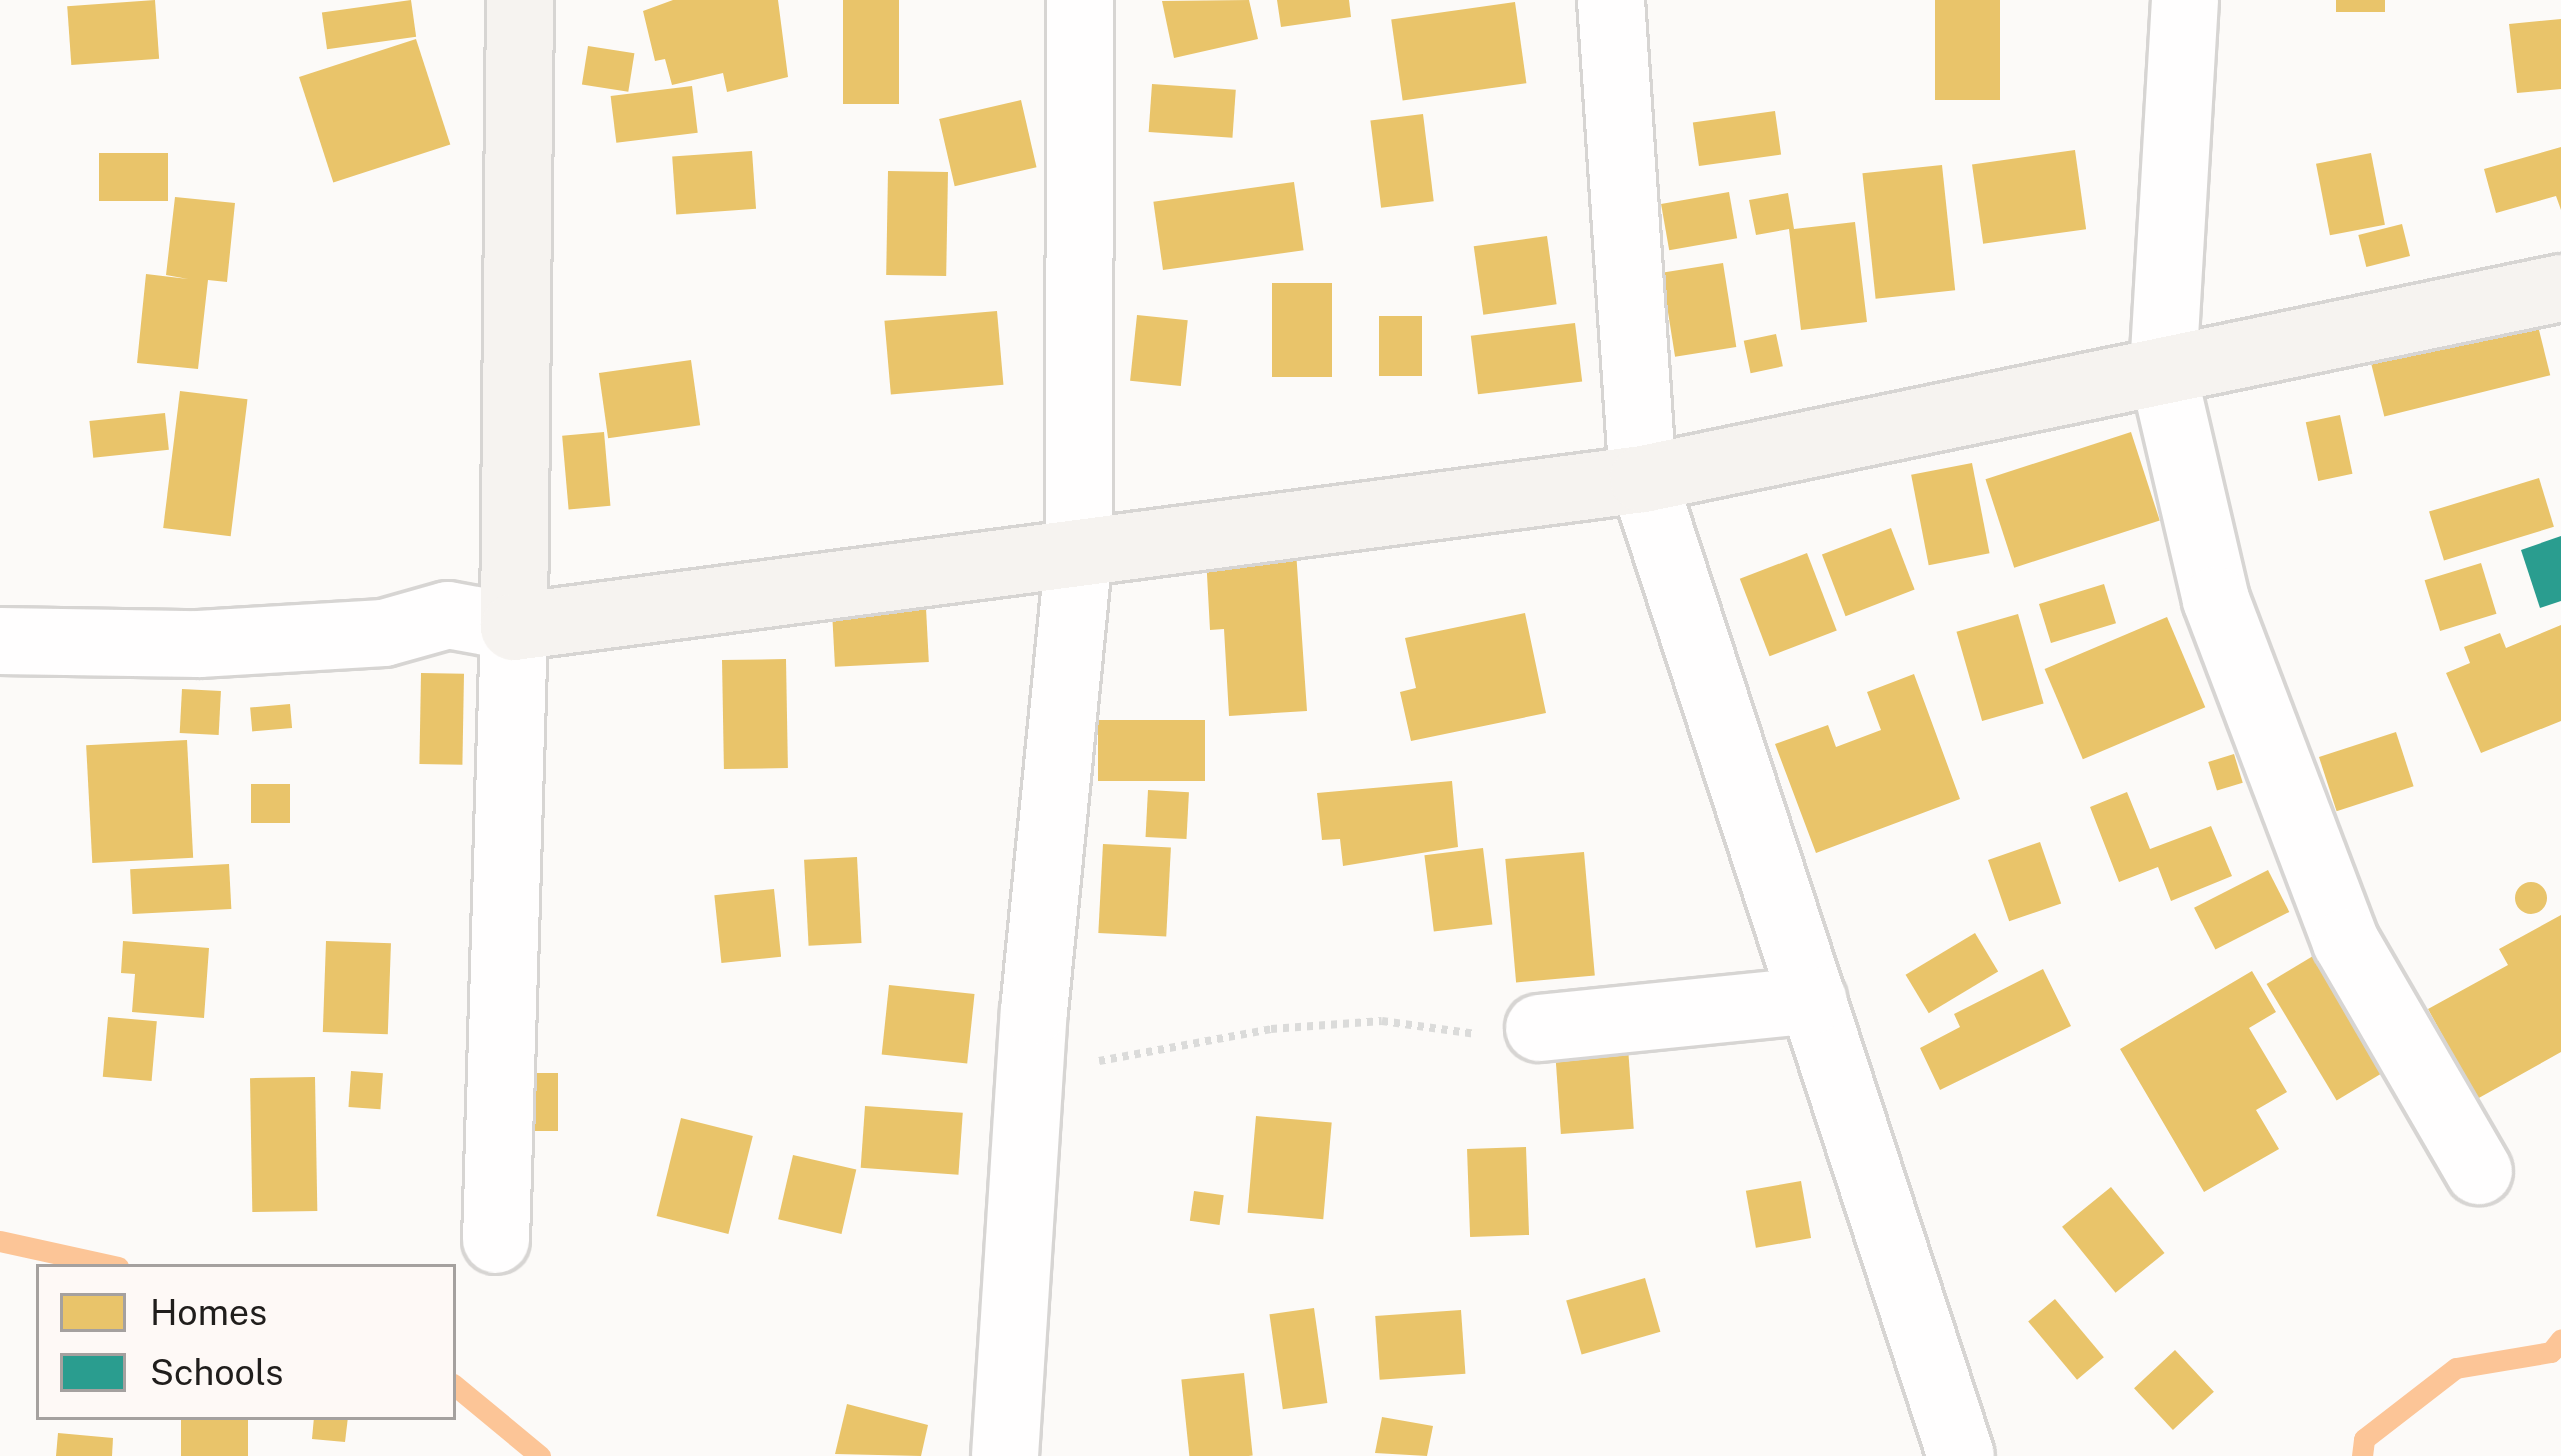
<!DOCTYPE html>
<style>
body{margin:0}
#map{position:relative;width:2561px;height:1456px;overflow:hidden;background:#fcfaf8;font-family:"Public Sans",sans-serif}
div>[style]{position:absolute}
.homes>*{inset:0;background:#e9c46a;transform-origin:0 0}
.round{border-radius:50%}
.schools>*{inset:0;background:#2a9d8f}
.stream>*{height:21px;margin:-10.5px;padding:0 10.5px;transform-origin:10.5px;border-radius:10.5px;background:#fcc597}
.path>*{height:8px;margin-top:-4px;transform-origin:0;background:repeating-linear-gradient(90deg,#dbdbda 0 6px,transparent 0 12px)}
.roads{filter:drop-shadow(3px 0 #d7d5d3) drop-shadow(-3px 0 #d7d5d3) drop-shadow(0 3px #d7d5d3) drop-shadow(0 -3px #d7d5d3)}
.street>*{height:66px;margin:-33px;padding:0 33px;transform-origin:33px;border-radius:33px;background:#fffefe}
.secondary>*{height:66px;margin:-33px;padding:0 33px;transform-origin:33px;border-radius:33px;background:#f6f3f0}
span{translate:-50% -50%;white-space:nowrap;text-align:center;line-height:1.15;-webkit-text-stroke:12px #fef9f6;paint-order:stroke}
.legend{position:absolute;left:36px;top:1264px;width:420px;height:156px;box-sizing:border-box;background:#fef9f6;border:3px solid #a5a19f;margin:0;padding:15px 21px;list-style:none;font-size:36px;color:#201e1c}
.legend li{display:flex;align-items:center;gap:24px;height:60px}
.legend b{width:60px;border:3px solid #a5a19f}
</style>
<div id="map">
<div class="homes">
<i style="left:155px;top:0;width:59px;height:88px;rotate:86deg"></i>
<i style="left:411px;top:0;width:37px;height:90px;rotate:82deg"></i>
<i style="clip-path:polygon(673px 0,778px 0,788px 77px,727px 92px,723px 73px,672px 85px,665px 59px,655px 61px,643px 11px)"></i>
<i style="left:843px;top:0;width:56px;height:104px"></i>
<i style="clip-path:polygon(1249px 0,1258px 39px,1174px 58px,1162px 1px)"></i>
<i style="clip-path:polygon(1277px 0,1349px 0,1351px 17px,1281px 27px)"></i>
<i style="left:1935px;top:0;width:65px;height:100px"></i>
<i style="left:2336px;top:0;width:49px;height:12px"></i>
<i style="left:1515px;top:2px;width:82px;height:125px;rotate:82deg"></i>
<i style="clip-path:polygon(2561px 19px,2561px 89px,2517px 93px,2509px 24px)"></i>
<i style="left:416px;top:39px;width:111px;height:123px;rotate:72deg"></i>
<i style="left:588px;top:46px;width:47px;height:39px;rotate:9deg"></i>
<i style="left:1152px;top:84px;width:84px;height:48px;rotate:4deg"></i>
<i style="left:692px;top:86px;width:47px;height:82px;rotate:83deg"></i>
<i style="left:1021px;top:100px;width:69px;height:84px;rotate:77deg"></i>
<i style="left:1775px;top:111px;width:44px;height:83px;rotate:82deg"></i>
<i style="left:1423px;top:114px;width:88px;height:53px;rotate:83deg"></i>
<i style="clip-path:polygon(2561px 147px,2561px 210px,2556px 196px,2496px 213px,2484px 169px)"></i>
<i style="left:2075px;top:150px;width:80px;height:104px;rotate:82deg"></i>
<i style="left:752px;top:151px;width:58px;height:80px;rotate:86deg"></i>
<i style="left:168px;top:153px;width:48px;height:69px;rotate:90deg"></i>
<i style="left:2371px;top:153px;width:73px;height:56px;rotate:79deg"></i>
<i style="left:1942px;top:165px;width:126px;height:80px;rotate:84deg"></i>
<i style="left:888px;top:171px;width:60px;height:104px;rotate:1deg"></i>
<i style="left:1294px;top:182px;width:69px;height:142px;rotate:82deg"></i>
<i style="left:1729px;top:192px;width:47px;height:69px;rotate:80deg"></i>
<i style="clip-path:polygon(1788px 193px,1794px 229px,1855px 222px,1867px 322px,1801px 330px,1789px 229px,1756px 235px,1749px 200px)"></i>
<i style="clip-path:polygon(175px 197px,235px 203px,227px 282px,208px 280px,198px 369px,137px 363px,146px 274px,188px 279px,166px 275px)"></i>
<i style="left:2402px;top:224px;width:33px;height:45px;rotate:76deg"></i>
<i style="left:1547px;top:236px;width:69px;height:74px;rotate:82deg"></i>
<i style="left:1723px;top:263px;width:85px;height:62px;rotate:81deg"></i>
<i style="left:1272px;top:283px;width:60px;height:94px"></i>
<i style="left:997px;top:311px;width:74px;height:113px;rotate:85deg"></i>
<i style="left:2535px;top:314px;width:63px;height:171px;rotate:76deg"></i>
<i style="left:1137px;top:315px;width:51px;height:66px;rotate:6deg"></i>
<i style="left:1379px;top:316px;width:43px;height:60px"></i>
<i style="left:1575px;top:323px;width:59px;height:105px;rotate:83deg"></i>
<i style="left:1776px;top:334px;width:33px;height:33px;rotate:78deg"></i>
<i style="left:691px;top:360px;width:66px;height:93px;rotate:82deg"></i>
<i style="left:180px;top:391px;width:68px;height:138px;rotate:7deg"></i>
<i style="left:165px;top:413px;width:37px;height:76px;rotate:84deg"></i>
<i style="left:2340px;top:415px;width:60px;height:35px;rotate:78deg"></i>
<i style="left:604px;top:432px;width:74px;height:42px;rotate:85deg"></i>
<i style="left:2131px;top:432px;width:93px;height:153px;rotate:72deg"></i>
<i style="left:1972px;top:463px;width:92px;height:62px;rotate:79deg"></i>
<i style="left:2539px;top:478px;width:51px;height:115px;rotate:73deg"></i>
<i style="left:1891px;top:528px;width:66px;height:74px;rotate:69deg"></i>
<i style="clip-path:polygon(1296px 551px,1307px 711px,1229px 716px,1224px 629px,1210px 630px,1206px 556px)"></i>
<i style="left:1807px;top:553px;width:83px;height:72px;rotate:69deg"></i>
<i style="left:2481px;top:563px;width:53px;height:59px;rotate:73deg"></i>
<i style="left:2104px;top:584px;width:41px;height:68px;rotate:73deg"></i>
<i style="left:926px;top:608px;width:54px;height:94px;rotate:87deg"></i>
<i style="clip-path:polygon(1525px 613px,1546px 713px,1411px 741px,1400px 692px,1416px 688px,1405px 638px)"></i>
<i style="left:2018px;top:614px;width:93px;height:64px;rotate:74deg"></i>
<i style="left:2167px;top:617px;width:98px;height:133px;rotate:67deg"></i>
<i style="clip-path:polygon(2561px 625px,2561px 721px,2481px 753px,2446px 673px,2470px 663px,2464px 647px,2500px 633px,2506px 648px)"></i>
<i style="left:786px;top:659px;width:109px;height:64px;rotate:89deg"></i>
<i style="left:421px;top:673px;width:43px;height:91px;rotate:1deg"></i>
<i style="clip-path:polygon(1914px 674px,1960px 799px,1816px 853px,1775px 744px,1828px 725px,1836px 747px,1881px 730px,1867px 692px)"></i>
<i style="left:182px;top:689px;width:39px;height:44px;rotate:3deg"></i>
<i style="left:290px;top:704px;width:24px;height:40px;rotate:85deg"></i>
<i style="left:1098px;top:720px;width:107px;height:61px"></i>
<i style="left:2396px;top:732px;width:57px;height:81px;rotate:72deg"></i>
<i style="left:187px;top:740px;width:118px;height:101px;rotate:87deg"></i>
<i style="left:2234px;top:754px;width:30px;height:27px;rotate:73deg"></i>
<i style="clip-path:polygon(1452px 781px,1458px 847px,1343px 866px,1340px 839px,1322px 840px,1317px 793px)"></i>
<i style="left:251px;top:784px;width:39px;height:39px"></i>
<i style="left:1148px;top:790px;width:41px;height:47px;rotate:3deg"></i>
<i style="clip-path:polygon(2127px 792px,2150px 849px,2211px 826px,2232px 876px,2171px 901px,2158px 867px,2119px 882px,2090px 807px)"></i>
<i style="left:2040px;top:842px;width:65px;height:55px;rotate:71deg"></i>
<i style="left:1103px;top:844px;width:68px;height:89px;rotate:3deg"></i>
<i style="left:1483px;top:848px;width:77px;height:59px;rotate:83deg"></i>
<i style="left:1584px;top:852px;width:124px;height:79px;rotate:85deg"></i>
<i style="left:857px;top:857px;width:86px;height:53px;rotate:87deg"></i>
<i style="left:229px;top:864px;width:45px;height:99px;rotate:87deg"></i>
<i style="left:2268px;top:870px;width:47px;height:83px;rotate:63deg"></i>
<i class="round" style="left:2515px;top:882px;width:32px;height:32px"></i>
<i style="left:774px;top:889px;width:68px;height:60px;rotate:84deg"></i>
<i style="clip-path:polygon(2561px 915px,2561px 1052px,2477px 1099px,2428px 1009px,2508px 965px,2499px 949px)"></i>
<i style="left:1975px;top:933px;width:45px;height:81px;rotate:59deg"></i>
<i style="clip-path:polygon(123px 941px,209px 948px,204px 1018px,132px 1012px,135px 974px,121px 973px)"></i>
<i style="left:326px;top:941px;width:65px;height:91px;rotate:2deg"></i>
<i style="left:2318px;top:953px;width:136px;height:60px;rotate:59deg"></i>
<i style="clip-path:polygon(2043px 969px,2071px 1026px,1940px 1090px,1920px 1048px,1960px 1027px,1954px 1014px)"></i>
<i style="clip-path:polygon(2252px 971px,2276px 1012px,2249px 1028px,2287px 1092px,2256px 1110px,2279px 1149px,2204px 1192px,2120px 1049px)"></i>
<i style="left:889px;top:985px;width:86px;height:70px;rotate:6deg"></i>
<i style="left:108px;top:1017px;width:49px;height:60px;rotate:5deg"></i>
<i style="left:1628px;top:1047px;width:82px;height:73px;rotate:86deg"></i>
<i style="left:351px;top:1071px;width:32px;height:36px;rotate:4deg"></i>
<i style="left:526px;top:1073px;width:32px;height:58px"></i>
<i style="left:315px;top:1077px;width:134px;height:65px;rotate:89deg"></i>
<i style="left:865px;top:1106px;width:98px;height:62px;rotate:4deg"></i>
<i style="left:1256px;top:1116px;width:76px;height:97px;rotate:5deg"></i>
<i style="left:681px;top:1118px;width:74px;height:101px;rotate:14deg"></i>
<i style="left:1526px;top:1147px;width:88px;height:59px;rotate:88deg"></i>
<i style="left:793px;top:1155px;width:65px;height:66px;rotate:13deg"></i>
<i style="left:1801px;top:1181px;width:58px;height:56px;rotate:80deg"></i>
<i style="left:2111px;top:1187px;width:85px;height:63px;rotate:51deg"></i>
<i style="left:1194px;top:1191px;width:30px;height:30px;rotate:8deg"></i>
<i style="left:1645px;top:1278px;width:56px;height:82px;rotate:74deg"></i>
<i style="left:2055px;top:1299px;width:76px;height:35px;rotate:50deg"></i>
<i style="left:1314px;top:1308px;width:96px;height:45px;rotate:82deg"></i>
<i style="left:1461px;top:1310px;width:64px;height:86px;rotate:86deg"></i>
<i style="left:2175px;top:1350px;width:57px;height:56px;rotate:47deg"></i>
<i style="left:1244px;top:1373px;width:83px;height:63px;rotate:84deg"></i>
<i style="clip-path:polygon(847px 1404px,928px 1425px,921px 1456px,835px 1454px)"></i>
<i style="left:181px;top:1417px;width:67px;height:39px"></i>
<i style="clip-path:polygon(314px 1417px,348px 1417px,345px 1442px,312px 1439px)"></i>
<i style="clip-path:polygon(1382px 1417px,1433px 1426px,1427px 1456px,1375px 1453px)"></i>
<i style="clip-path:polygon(58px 1433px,113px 1438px,112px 1456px,56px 1456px)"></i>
</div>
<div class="schools">
<i style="clip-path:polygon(2561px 536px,2561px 601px,2540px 608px,2521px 550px)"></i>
</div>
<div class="stream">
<i style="left:0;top:1241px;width:121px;rotate:12.4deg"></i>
<i style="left:453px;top:1384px;width:113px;rotate:39.6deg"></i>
<i style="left:2362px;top:1456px;width:17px;rotate:-83deg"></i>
<i style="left:2364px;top:1439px;width:116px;rotate:-37.7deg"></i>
<i style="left:2456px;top:1368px;width:96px;rotate:-9.6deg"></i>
<i style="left:2551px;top:1352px;width:16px;rotate:-52deg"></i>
</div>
<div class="path">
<i style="left:1099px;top:1061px;width:175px;rotate:-10.5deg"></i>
<i style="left:1271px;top:1029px;width:111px;rotate:-4.1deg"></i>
<i style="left:1382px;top:1021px;width:95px;rotate:7.9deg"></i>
</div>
<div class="roads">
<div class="street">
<i style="left:1611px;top:0;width:480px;rotate:86.2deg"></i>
<i style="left:1643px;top:479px;width:1027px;rotate:71.97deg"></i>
<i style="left:2185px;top:0;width:373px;rotate:93.4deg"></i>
<i style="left:2163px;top:372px;width:234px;rotate:76.9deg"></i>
<i style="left:2216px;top:600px;width:366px;rotate:69.2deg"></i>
<i style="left:2346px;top:942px;width:265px;rotate:59.9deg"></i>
<i style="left:0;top:641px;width:199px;rotate:0.9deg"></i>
<i style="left:199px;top:644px;width:185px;rotate:-3.4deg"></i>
<i style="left:384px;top:633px;width:66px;rotate:-15.7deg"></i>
<i style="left:448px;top:615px;width:67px;rotate:10.3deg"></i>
<i style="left:514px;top:627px;width:613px;rotate:91.68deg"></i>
<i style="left:1539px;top:1028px;width:276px;rotate:-5.8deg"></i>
<i style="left:1005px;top:1456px;width:446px;rotate:-86.3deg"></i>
<i style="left:1034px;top:1011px;width:457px;rotate:-84.4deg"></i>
<i style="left:1079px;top:556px;width:556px;rotate:-89.9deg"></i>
</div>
<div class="secondary">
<i style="left:520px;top:0;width:627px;rotate:90.55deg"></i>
<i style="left:514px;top:627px;width:1139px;rotate:-7.47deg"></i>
<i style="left:1643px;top:479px;width:938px;rotate:-11.75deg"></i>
</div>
</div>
<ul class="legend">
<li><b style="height:33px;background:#e9c46a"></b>Homes</li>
<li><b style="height:33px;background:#2a9d8f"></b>Schools</li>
</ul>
</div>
